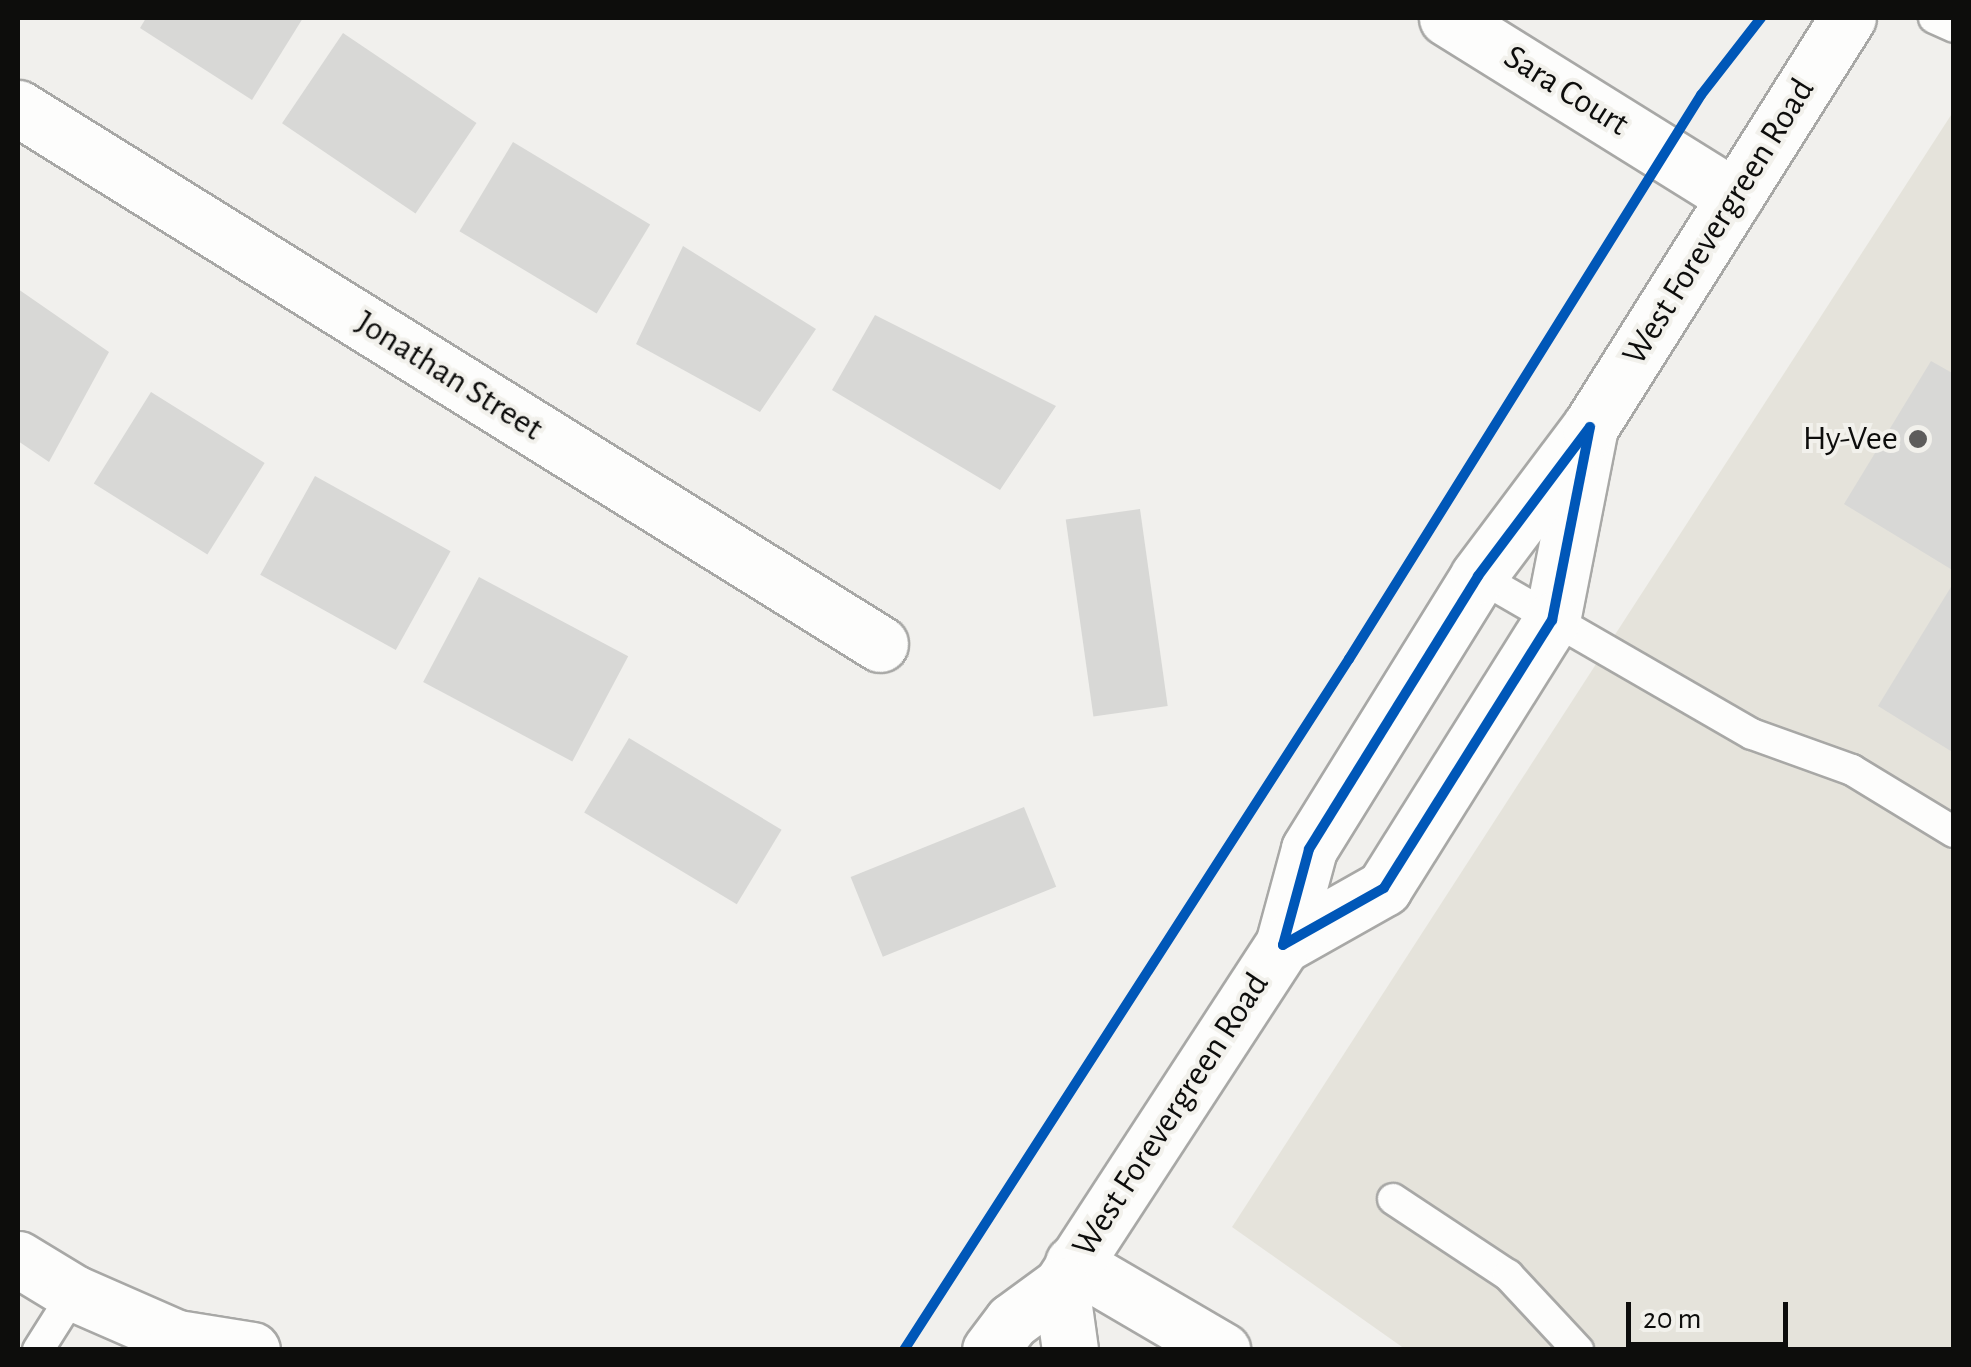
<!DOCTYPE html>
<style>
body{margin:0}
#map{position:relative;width:1971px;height:1367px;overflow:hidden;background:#f1f0ed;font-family:"Alegreya Sans",sans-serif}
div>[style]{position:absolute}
.built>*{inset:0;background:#e5e3db}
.building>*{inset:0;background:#d8d8d6;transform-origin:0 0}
.roads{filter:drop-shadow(2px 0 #a8a8a6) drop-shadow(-2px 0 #a8a8a6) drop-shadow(0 2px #a8a8a6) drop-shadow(0 -2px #a8a8a6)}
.service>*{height:30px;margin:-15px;padding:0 15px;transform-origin:15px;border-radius:15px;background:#fdfdfc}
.minor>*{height:55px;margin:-27.5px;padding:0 27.5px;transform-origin:27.5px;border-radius:27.5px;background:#fdfdfc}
.tertiary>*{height:55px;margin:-27.5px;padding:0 27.5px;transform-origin:27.5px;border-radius:27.5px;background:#fdfdfc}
.cycleway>*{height:10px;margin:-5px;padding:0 5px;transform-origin:5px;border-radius:5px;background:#0057b8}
.dots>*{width:28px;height:28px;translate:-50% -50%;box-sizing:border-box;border:5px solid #f2f1ec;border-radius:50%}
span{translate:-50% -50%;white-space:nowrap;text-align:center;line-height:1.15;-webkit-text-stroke:8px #f2f1ec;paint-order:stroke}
.street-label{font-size:35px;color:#0d0d0c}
.poi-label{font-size:35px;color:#0d0d0c}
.right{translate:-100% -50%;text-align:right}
.frame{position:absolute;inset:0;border:20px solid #0d0d0c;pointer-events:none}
.scale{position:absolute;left:1626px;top:1302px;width:162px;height:45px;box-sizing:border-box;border:5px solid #0d0d0c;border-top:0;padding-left:12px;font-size:30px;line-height:35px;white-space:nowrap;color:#0d0d0c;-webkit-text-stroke:8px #f2f1ec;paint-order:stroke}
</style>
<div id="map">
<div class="built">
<i style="clip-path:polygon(1953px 112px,1953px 1349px,1405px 1349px,1232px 1227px)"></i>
</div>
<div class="building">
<i style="clip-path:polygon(146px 18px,303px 18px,252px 100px,140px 28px)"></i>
<i style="left:343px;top:33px;width:161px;height:109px;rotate:34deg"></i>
<i style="left:513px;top:142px;width:160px;height:104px;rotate:31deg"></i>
<i style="clip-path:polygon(683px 246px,816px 329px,760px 412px,636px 344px)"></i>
<i style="clip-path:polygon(18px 289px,109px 352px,49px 462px,18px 441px)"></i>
<i style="clip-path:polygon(875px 315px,1056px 406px,1000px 490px,832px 390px)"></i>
<i style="clip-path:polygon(1931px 361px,1954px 374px,1954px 571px,1844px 504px)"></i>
<i style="left:151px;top:392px;width:134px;height:108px;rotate:32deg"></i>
<i style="left:315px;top:476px;width:155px;height:113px;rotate:29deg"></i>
<i style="left:1140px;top:509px;width:199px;height:75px;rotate:82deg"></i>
<i style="left:479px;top:577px;width:169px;height:119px;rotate:28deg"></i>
<i style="clip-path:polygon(1954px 582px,1954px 753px,1878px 706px)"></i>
<i style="left:629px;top:738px;width:178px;height:87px;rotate:31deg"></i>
<i style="left:1024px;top:807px;width:86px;height:187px;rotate:68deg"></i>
</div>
<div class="roads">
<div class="service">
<i style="left:1934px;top:18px;width:22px;rotate:24deg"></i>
<i style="left:1478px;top:576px;width:316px;rotate:30deg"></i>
<i style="left:1752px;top:734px;width:106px;rotate:19.8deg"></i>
<i style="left:1852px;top:770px;width:119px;rotate:31.3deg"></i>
<i style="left:1393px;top:1199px;width:138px;rotate:33.5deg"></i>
<i style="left:1508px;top:1275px;width:103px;rotate:47deg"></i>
<i style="left:38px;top:1350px;width:67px;rotate:-57.7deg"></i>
</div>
<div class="minor">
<i style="left:1447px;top:18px;width:339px;rotate:31.9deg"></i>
<i style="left:18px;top:108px;width:1015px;rotate:31.87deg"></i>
<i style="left:18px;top:1259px;width:66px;rotate:31.3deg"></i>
<i style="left:74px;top:1293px;width:112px;rotate:23.6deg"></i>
<i style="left:177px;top:1338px;width:76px;rotate:9.1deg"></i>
<i style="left:1073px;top:1263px;width:173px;rotate:30.3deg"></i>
</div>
<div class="tertiary">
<i style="left:1590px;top:427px;width:197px;rotate:101.1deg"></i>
<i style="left:1552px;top:620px;width:316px;rotate:122.1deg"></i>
<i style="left:1384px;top:888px;width:116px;rotate:150.6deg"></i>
<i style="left:1283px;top:945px;width:99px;rotate:-74.8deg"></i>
<i style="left:1309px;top:849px;width:321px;rotate:-58.2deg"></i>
<i style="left:1478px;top:576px;width:186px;rotate:-53.1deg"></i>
<i style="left:1590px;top:427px;width:484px;rotate:-57.8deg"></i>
<i style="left:1061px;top:1285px;width:406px;rotate:-56.9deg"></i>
<i style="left:990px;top:1350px;width:36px;rotate:-53deg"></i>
<i style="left:1012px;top:1321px;width:61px;rotate:-36.3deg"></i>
<i style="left:1061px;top:1285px;width:66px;rotate:82.1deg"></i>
</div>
</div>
<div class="cycleway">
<i style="left:1590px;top:427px;width:197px;rotate:101.1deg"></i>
<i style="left:1552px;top:620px;width:316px;rotate:122.1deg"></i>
<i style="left:1384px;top:888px;width:116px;rotate:150.6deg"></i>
<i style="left:1283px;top:945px;width:99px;rotate:-74.8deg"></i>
<i style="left:1309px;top:849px;width:321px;rotate:-58.2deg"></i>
<i style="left:1478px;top:576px;width:186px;rotate:-53.1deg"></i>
<i style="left:904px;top:1350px;width:822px;rotate:-57.22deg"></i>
<i style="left:1349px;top:659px;width:665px;rotate:-58.03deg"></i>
<i style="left:1701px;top:95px;width:98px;rotate:-52.1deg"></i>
</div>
<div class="dots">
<i style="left:1918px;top:439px;background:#5d5c5b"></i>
</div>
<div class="street-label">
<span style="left:1566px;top:91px;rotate:32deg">Sara Court</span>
<span style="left:1719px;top:222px;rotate:-58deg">West Forevergreen Road</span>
<span style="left:449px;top:376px;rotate:32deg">Jonathan Street</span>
<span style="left:1171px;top:1115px;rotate:-57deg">West Forevergreen Road</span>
</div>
<div class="poi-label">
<span class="right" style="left:1898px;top:439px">Hy-Vee</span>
</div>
<div class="frame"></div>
<div class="scale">20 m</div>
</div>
